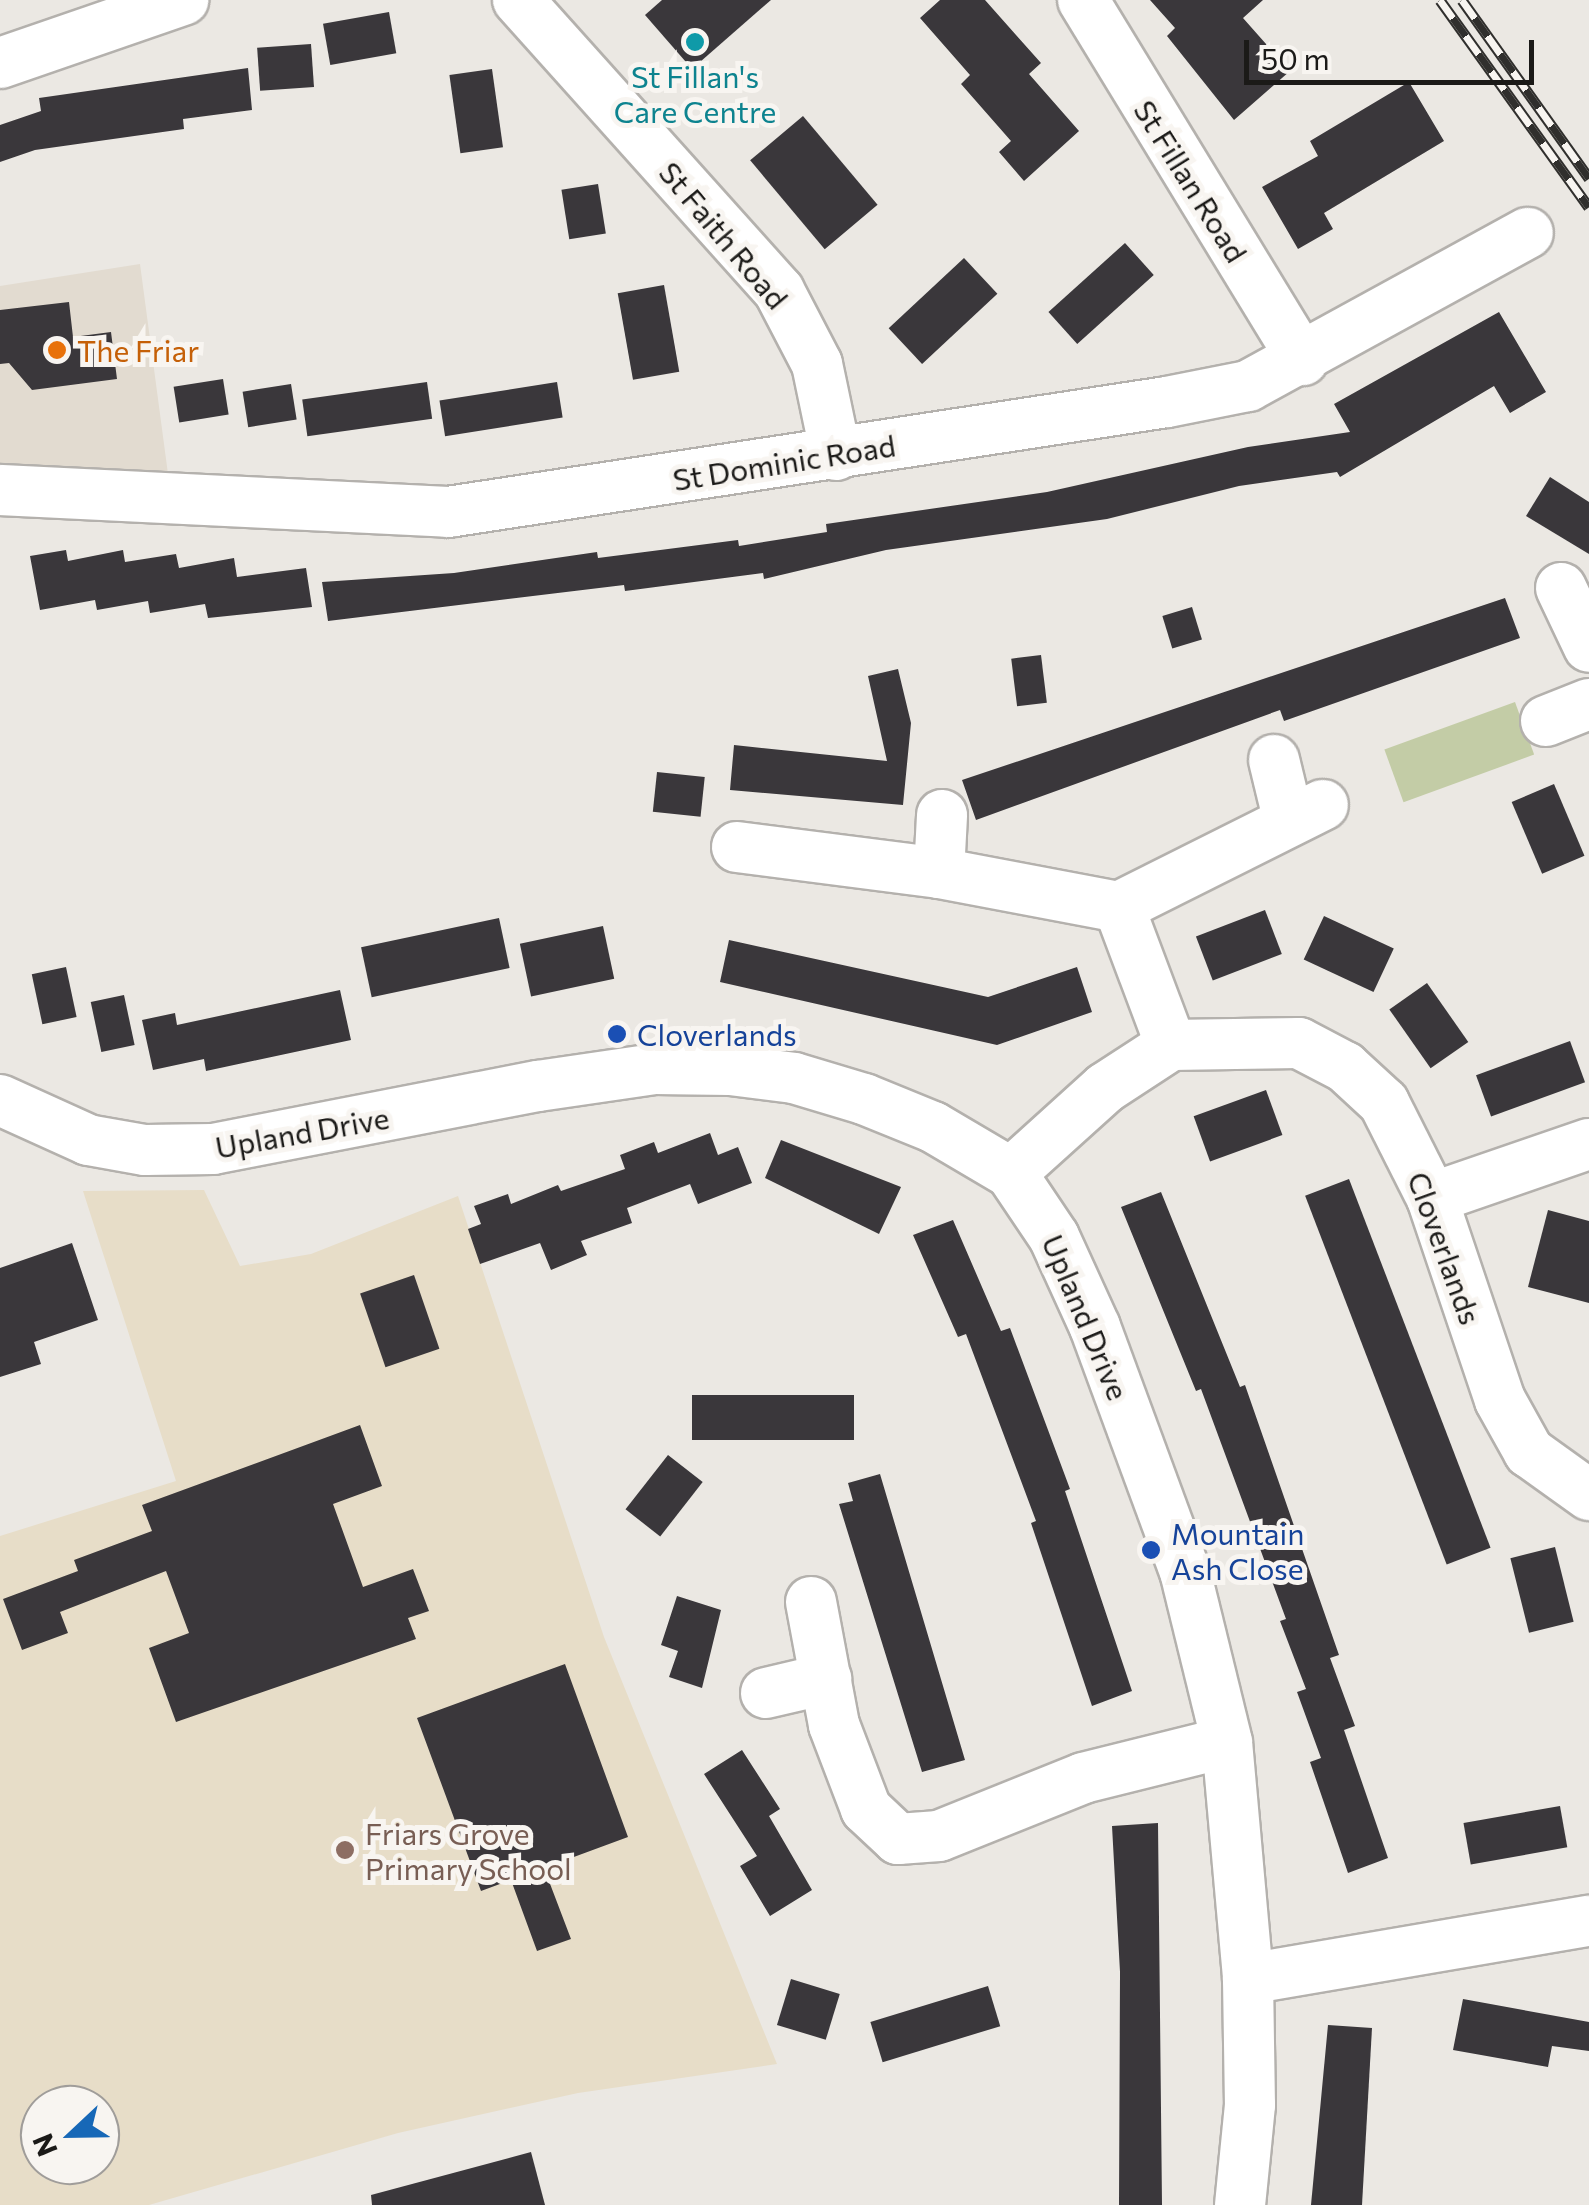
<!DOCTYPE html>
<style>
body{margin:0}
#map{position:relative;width:1589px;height:2205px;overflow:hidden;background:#ebe8e3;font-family:Commissioner,sans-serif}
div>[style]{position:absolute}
.built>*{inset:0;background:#e2dbd0}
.education>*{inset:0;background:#e7ddc8}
.green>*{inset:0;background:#c3cca6;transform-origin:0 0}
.building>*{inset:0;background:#3a373b;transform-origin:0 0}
.roads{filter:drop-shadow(2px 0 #b4b1ad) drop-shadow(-2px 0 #b4b1ad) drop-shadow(0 2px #b4b1ad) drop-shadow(0 -2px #b4b1ad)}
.minor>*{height:50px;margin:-25px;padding:0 25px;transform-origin:25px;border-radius:25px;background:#fff}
.rail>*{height:11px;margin-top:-5.5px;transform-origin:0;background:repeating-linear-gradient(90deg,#f8f5f1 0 22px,#302f2d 0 44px);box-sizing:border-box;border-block:2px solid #302f2d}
.dots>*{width:28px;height:28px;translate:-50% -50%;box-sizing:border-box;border:5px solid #f8f5f1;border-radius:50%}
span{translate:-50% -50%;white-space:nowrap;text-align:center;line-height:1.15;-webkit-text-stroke:10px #f8f5f1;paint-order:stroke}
.culture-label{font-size:30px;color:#0d838f}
.street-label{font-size:30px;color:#1b1a18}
.food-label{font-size:30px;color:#c56008}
.left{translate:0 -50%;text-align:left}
.transit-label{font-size:30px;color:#164399}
.education-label{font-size:30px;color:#785e54}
.north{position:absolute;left:20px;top:2085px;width:100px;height:100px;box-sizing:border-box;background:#f8f5f1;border:2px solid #a09d9a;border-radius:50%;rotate:248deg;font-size:28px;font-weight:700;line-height:40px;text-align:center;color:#1b1a18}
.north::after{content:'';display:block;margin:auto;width:35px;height:45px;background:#1768b7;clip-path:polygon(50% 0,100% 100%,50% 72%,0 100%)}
.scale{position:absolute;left:1244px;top:40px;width:290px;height:45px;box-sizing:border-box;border:5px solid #1b1a18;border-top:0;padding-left:12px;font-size:30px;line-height:35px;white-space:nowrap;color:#1b1a18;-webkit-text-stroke:8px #f8f5f1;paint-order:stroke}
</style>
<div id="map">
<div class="built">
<i style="clip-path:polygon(140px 264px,168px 474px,0 466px,0 286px)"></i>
</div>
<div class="education">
<i style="clip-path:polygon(evenodd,204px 1190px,240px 1266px,311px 1254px,458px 1196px,604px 1637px,777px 2064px,578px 2093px,398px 2133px,149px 2205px,0 2205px,0 1536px,176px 1481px,83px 1191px,204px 1190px,40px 2105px,100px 2105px,100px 2165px,40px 2165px,40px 2105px)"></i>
</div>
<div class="green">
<i style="left:1515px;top:702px;width:56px;height:139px;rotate:70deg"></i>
</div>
<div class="building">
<i style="clip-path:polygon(662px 0,771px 0,692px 69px,645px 15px)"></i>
<i style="clip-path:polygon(940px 0,985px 0,1041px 63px,1029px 74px,1079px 131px,1024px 181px,999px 152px,1011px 141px,961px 84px,970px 75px,920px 18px)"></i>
<i style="clip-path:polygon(1150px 0,1263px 0,1243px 18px,1290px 71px,1234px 120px,1167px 36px,1175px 28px)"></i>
<i style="left:389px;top:12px;width:42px;height:67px;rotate:80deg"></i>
<i style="left:311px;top:44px;width:43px;height:54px;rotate:86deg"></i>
<i style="clip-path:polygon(248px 68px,252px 110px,183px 119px,184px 129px,35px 150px,0 162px,0 125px,41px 111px,39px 98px)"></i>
<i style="left:492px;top:69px;width:79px;height:43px;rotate:82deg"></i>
<i style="clip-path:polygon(1409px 82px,1444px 141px,1324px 213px,1333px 229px,1298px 249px,1262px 187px,1318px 156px,1310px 141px)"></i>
<i style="left:803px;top:116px;width:116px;height:69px;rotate:50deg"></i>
<i style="left:598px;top:184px;width:50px;height:37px;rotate:81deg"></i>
<i style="left:1125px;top:243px;width:43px;height:103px;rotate:48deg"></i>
<i style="left:964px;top:258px;width:49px;height:103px;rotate:47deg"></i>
<i style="left:664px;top:285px;width:88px;height:47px;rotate:80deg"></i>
<i style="clip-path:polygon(69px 302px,73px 337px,111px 332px,117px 379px,32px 390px,9px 363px,0 364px,0 310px)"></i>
<i style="clip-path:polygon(1499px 312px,1546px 392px,1510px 413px,1494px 386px,1340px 477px,1337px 472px,1239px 486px,1107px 519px,886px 550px,764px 579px,763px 573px,625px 591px,624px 585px,328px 621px,322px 582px,454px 573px,597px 552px,598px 558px,738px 540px,739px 546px,827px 532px,826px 524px,1047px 492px,1248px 447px,1350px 432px,1334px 404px)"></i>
<i style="left:223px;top:379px;width:36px;height:50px;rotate:81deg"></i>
<i style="left:427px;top:382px;width:37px;height:126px;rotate:82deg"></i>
<i style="left:557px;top:382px;width:36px;height:119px;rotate:81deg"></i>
<i style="left:291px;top:384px;width:36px;height:49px;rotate:81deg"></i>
<i style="clip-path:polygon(1550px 477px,1589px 502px,1589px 554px,1526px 516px)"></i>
<i style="clip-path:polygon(66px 550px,68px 561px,123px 550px,125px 562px,176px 554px,179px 568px,234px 558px,237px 577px,306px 568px,312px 607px,208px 618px,205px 604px,150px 613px,148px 601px,97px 610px,95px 600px,40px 610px,30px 556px)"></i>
<i style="clip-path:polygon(1505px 598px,1520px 638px,1284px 721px,1280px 710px,976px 820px,962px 780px)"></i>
<i style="left:1192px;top:607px;width:34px;height:31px;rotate:73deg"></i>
<i style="left:1041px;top:655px;width:48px;height:30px;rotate:83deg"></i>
<i style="clip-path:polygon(898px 669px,911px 723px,903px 805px,730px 790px,734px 745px,887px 761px,868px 676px)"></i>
<i style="left:657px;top:772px;width:48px;height:40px;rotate:6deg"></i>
<i style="left:1554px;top:784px;width:78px;height:46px;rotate:67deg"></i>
<i style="left:1265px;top:910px;width:47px;height:74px;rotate:69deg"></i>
<i style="left:1324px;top:916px;width:77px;height:48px;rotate:25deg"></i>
<i style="left:499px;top:918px;width:51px;height:141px;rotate:78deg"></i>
<i style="left:603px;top:926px;width:54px;height:85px;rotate:78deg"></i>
<i style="clip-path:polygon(729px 940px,988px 997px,1077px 967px,1092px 1012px,997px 1045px,720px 982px)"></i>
<i style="left:66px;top:967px;width:51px;height:35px;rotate:78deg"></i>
<i style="left:1427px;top:983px;width:72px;height:46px;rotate:55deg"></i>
<i style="clip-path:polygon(340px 990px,351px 1040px,206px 1071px,204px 1059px,153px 1070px,142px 1020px,175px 1013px,177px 1025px)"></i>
<i style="left:124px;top:995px;width:51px;height:34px;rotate:78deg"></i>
<i style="left:1570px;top:1041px;width:44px;height:100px;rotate:70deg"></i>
<i style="left:1266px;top:1090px;width:48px;height:77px;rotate:70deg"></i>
<i style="clip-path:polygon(710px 1133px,718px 1155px,738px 1147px,752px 1183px,698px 1204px,690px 1184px,627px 1208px,632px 1223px,581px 1241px,587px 1255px,551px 1270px,540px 1243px,480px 1264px,468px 1229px,481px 1224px,474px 1206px,508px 1194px,511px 1204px,558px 1185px,561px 1191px,625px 1169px,620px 1155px,654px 1142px,658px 1153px)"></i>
<i style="clip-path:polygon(781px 1140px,901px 1187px,879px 1234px,765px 1178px)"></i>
<i style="left:1349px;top:1179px;width:395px;height:47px;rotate:69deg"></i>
<i style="clip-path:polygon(1161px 1192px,1240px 1387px,1245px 1385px,1339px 1655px,1330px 1658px,1355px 1726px,1344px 1730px,1388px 1858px,1348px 1873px,1310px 1762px,1321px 1758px,1297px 1692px,1306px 1689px,1280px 1621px,1286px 1619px,1201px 1389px,1196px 1391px,1121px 1207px)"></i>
<i style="clip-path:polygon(1548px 1210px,1589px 1221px,1589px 1303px,1528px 1287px)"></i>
<i style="clip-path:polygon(953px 1220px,1001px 1331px,1010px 1328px,1070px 1489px,1065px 1491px,1132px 1691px,1092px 1706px,1031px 1523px,1036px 1521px,966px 1334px,958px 1337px,913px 1235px)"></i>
<i style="clip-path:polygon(72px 1243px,98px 1320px,34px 1342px,41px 1364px,0 1377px,0 1268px)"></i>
<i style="left:414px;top:1275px;width:78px;height:57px;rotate:71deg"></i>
<i style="left:692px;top:1395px;width:162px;height:45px"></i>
<i style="clip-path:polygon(360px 1425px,382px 1486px,333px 1504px,363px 1587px,413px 1569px,429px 1611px,408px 1618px,416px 1639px,176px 1722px,149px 1648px,189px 1633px,166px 1571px,60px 1612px,68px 1633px,22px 1650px,3px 1599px,78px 1571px,74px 1560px,152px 1531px,142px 1505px)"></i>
<i style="left:668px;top:1455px;width:44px;height:69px;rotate:38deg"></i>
<i style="clip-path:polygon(880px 1474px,965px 1760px,922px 1772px,839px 1504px,853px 1501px,848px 1483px)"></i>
<i style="left:1555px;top:1547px;width:77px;height:46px;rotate:76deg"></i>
<i style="clip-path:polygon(677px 1596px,721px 1610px,702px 1688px,669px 1677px,678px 1651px,661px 1645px)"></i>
<i style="clip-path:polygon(565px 1664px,628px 1837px,544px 1868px,571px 1939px,537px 1951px,511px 1880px,481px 1891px,417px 1718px)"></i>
<i style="clip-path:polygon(742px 1750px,780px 1809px,769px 1816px,812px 1890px,770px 1916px,740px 1866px,757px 1856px,704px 1774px)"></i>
<i style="left:1560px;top:1806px;width:42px;height:98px;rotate:80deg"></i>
<i style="clip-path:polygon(1158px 1823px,1162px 2205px,1119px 2205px,1120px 1972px,1112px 1826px)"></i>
<i style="left:791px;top:1979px;width:51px;height:48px;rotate:17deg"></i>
<i style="left:988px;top:1986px;width:42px;height:123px;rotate:73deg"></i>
<i style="clip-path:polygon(1463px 1999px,1589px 2022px,1589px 2051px,1552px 2046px,1548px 2067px,1453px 2050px)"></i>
<i style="clip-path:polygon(1328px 2025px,1372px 2028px,1362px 2205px,1311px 2205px)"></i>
<i style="clip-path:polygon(531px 2152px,545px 2205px,372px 2205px,371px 2195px)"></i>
</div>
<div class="roads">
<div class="minor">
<i style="left:518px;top:0;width:391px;rotate:48.1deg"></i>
<i style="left:779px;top:291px;width:82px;rotate:62.5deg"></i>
<i style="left:817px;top:364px;width:93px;rotate:78.2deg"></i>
<i style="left:1083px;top:0;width:422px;rotate:58.6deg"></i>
<i style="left:0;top:63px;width:194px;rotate:-19deg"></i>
<i style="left:0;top:490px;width:449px;rotate:2.8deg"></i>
<i style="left:448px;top:512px;width:727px;rotate:-8.7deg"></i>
<i style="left:1167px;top:402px;width:83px;rotate:-11.2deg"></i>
<i style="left:1248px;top:386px;width:319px;rotate:-28.7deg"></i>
<i style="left:1561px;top:588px;width:65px;rotate:64.6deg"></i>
<i style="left:1546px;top:721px;width:46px;rotate:-21.6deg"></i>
<i style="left:1274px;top:760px;width:60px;rotate:76.4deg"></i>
<i style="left:737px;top:847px;width:204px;rotate:7.3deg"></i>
<i style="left:939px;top:873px;width:183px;rotate:10.7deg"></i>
<i style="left:1119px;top:907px;width:228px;rotate:-26.6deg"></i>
<i style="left:939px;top:873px;width:58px;rotate:-87deg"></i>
<i style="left:1119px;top:907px;width:147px;rotate:69.4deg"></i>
<i style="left:0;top:1100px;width:97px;rotate:24.4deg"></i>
<i style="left:88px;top:1140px;width:58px;rotate:10deg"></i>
<i style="left:145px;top:1150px;width:68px;rotate:-0.8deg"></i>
<i style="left:213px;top:1149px;width:331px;rotate:-11deg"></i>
<i style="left:538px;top:1086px;width:118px;rotate:-8.3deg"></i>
<i style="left:655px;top:1069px;width:75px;rotate:0.8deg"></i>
<i style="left:730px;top:1070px;width:64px;rotate:7.1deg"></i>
<i style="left:794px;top:1078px;width:73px;rotate:16.7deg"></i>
<i style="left:864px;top:1099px;width:74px;rotate:22.1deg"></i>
<i style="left:933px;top:1127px;width:91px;rotate:30.5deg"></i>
<i style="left:1011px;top:1173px;width:77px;rotate:56.1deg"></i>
<i style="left:1054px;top:1237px;width:99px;rotate:65.5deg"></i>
<i style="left:1095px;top:1327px;width:260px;rotate:69.8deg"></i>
<i style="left:1185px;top:1571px;width:176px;rotate:76.2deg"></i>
<i style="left:1227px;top:1742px;width:238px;rotate:84.9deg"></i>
<i style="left:1248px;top:1979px;width:126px;rotate:89.1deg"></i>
<i style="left:1250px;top:2105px;width:100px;rotate:95.7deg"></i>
<i style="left:1011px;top:1173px;width:127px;rotate:-42.1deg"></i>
<i style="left:1105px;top:1088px;width:79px;rotate:-33.1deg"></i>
<i style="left:1171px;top:1045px;width:128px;rotate:-0.9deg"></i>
<i style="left:1299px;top:1043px;width:52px;rotate:27.6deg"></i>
<i style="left:1345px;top:1067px;width:53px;rotate:42.7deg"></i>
<i style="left:1384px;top:1103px;width:106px;rotate:63.2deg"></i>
<i style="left:1432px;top:1198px;width:213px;rotate:71.4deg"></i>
<i style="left:1500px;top:1400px;width:60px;rotate:60.9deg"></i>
<i style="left:1529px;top:1452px;width:74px;rotate:35.6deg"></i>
<i style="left:1432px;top:1198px;width:166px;rotate:-19deg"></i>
<i style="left:811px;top:1602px;width:125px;rotate:79.4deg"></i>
<i style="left:834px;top:1725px;width:90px;rotate:69.1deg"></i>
<i style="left:866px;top:1809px;width:44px;rotate:43.2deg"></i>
<i style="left:898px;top:1839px;width:41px;rotate:-4.2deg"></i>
<i style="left:939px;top:1836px;width:155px;rotate:-21.9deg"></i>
<i style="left:1083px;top:1778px;width:148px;rotate:-14deg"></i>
<i style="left:766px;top:1693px;width:62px;rotate:-13.1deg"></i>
<i style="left:1248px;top:1979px;width:346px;rotate:-9.7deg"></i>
</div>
</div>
<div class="rail">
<i style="left:1440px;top:0;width:255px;rotate:54.3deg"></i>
<i style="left:1462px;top:0;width:219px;rotate:54.5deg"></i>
</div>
<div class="dots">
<i style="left:695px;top:42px;background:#0f9aa8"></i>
<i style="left:57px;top:350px;background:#e8710a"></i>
<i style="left:617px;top:1034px;background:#1a4fb4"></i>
<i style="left:1151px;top:1550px;background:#1a4fb4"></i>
<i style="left:345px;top:1850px;background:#8d6e63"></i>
</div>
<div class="culture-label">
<span style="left:695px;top:93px">St Fillan's<br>Care Centre</span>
</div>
<div class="street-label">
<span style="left:1191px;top:181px;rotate:58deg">St Fillan Road</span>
<span style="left:724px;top:235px;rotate:50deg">St Faith Road</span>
<span style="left:784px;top:462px;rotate:-9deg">St Dominic Road</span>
<span style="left:302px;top:1132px;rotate:-10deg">Upland Drive</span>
<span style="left:1445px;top:1248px;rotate:70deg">Cloverlands</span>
<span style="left:1086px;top:1317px;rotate:67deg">Upland Drive</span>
</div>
<div class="food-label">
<span class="left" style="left:77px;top:350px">The Friar</span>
</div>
<div class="transit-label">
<span class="left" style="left:637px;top:1034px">Cloverlands</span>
<span class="left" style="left:1171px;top:1550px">Mountain<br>Ash Close</span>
</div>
<div class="education-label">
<span class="left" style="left:365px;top:1850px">Friars Grove<br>Primary School</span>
</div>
<div class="north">N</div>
<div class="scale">50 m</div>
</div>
